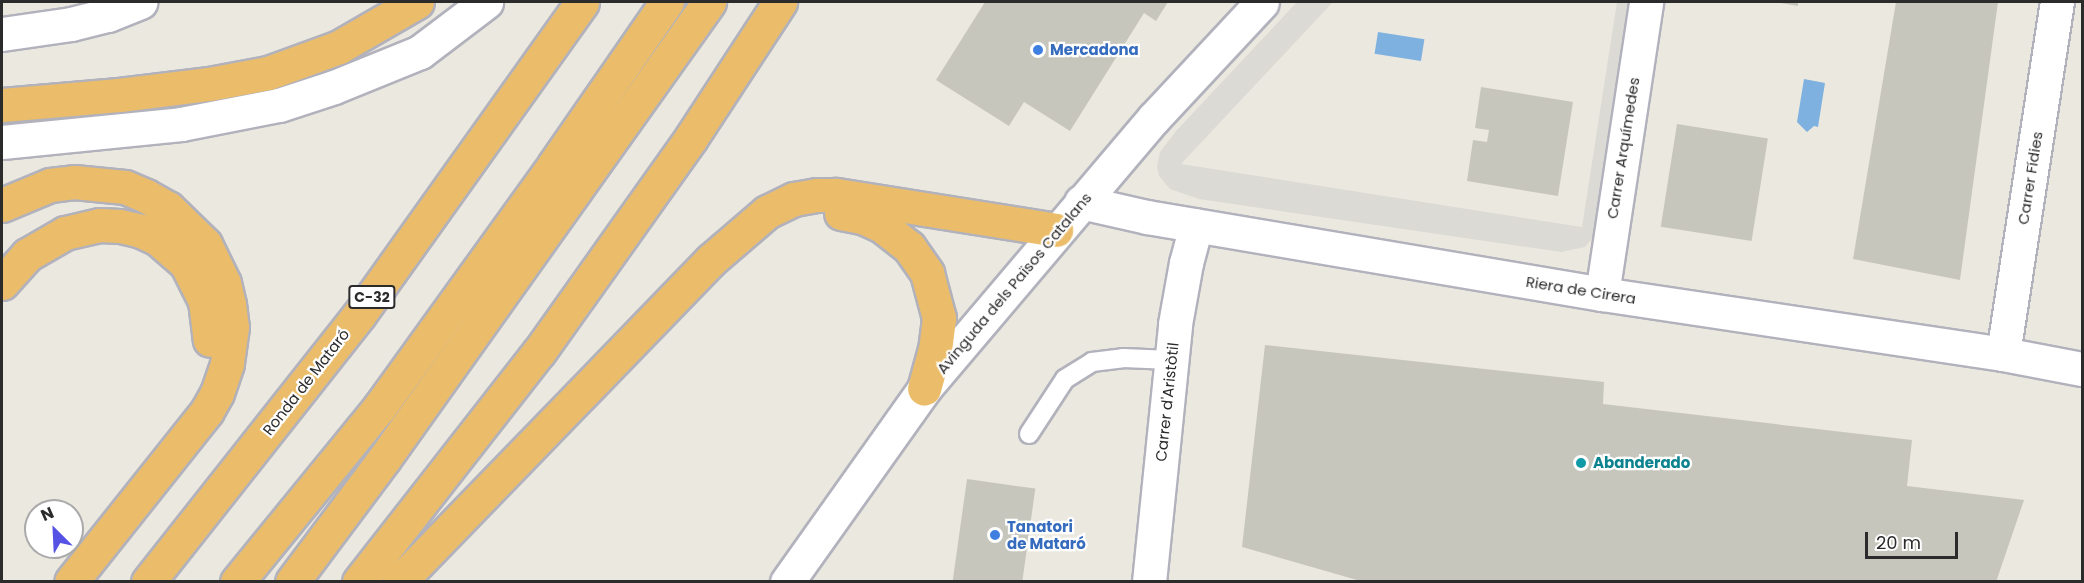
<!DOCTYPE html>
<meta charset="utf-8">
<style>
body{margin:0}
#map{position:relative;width:2084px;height:583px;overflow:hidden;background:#ebe8df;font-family:Poppins,sans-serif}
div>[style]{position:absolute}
.plaza>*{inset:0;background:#dcdad5}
.water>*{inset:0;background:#7eb1e0;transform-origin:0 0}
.building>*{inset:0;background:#c7c6bd;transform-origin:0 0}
.roads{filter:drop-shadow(2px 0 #b2b2bd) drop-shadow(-2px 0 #b2b2bd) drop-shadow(0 2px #b2b2bd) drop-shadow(0 -2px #b2b2bd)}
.service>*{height:18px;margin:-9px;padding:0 9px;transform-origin:9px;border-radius:9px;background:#fff}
.minor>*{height:33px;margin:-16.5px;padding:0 16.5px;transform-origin:16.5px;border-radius:16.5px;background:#fff}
.tertiary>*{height:33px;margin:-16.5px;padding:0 16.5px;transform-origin:16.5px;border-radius:16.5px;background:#fff}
.motorway>*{height:33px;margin:-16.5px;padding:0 16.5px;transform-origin:16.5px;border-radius:16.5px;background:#ebbd6a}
.dots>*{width:16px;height:16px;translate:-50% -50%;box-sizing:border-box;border:3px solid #fff;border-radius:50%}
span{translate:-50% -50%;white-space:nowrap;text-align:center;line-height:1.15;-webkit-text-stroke:4.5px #fff;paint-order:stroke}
.shield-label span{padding:2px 4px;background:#fff;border:2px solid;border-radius:4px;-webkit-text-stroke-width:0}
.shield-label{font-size:14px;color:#2b2b2b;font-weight:700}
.shop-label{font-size:15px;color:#366cbe;font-weight:700}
.left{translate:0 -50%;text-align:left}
.street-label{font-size:15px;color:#2b2b2b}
.culture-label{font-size:15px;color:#0d838f;font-weight:700}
.frame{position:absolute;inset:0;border:3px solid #2b2b2b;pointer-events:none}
.north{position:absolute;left:24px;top:499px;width:60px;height:60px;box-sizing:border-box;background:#fff;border:2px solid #aaa;border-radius:50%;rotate:336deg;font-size:16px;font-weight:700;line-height:24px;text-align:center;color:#2b2b2b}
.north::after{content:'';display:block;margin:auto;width:21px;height:27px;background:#5652e4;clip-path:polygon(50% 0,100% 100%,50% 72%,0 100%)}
.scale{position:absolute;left:1865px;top:532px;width:93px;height:27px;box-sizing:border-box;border:3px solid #2b2b2b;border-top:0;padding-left:8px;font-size:18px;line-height:21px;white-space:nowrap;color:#2b2b2b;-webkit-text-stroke:4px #fff;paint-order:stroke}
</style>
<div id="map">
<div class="plaza">
<i style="clip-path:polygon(1297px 2px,1333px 2px,1181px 164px,1582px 227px,1617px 2px,1635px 2px,1594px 237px,1585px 247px,1561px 252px,1199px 199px,1170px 189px,1159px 176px,1157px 166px,1160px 152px,1176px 131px)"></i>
</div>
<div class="water">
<i style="left:1378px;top:32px;width:47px;height:22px;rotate:9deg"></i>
<i style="clip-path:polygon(1804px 79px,1825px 83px,1818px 127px,1814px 126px,1807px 132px,1797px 122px)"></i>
</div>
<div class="building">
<i style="clip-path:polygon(985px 2px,1168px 2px,1156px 21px,1144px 13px,1070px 131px,1024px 102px,1009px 126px,936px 80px)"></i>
<i style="clip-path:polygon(1775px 2px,1798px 2px,1798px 6px)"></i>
<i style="clip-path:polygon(1896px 2px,1998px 2px,1960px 280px,1853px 259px)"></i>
<i style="clip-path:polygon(1481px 87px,1573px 102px,1558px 196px,1467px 181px,1473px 140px,1487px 142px,1489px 130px,1475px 128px)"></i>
<i style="left:1677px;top:124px;width:92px;height:104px;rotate:9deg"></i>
<i style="clip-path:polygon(1265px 345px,1604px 382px,1603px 404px,1912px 440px,1907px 486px,2024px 500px,1996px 582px,1364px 582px,1242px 547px)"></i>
<i style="left:967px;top:479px;width:69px;height:104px;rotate:8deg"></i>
</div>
<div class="roads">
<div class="service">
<i style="left:1029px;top:434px;width:66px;rotate:-56.8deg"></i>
<i style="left:1065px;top:379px;width:32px;rotate:-32deg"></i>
<i style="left:1092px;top:362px;width:31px;rotate:-7deg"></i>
<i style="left:1123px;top:358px;width:48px;rotate:2.4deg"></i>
</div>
<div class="minor">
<i style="left:2px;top:34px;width:70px;rotate:-8.2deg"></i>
<i style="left:71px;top:24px;width:38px;rotate:-14deg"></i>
<i style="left:108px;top:15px;width:35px;rotate:-22deg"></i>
<i style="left:2px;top:142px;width:180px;rotate:-5.7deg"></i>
<i style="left:181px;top:124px;width:100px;rotate:-11deg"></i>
<i style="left:279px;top:105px;width:58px;rotate:-18.1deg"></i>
<i style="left:334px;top:87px;width:93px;rotate:-22.1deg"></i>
<i style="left:420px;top:52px;width:83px;rotate:-37.1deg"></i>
<i style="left:1081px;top:202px;width:68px;rotate:12.8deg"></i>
<i style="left:1147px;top:217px;width:461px;rotate:9.6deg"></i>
<i style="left:1602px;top:294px;width:405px;rotate:8.5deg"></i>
<i style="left:2003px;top:354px;width:80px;rotate:10.8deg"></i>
<i style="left:1602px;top:294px;width:295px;rotate:-81.4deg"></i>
<i style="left:2003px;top:354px;width:356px;rotate:-81.3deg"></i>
<i style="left:1149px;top:582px;width:259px;rotate:-84.2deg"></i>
<i style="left:1175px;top:324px;width:62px;rotate:-79.8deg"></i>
<i style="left:1186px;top:263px;width:39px;rotate:-75deg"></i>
</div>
<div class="tertiary">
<i style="left:787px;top:582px;width:237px;rotate:-54.6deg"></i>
<i style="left:924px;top:389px;width:355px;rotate:-49.7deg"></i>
<i style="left:1154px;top:118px;width:158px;rotate:-47deg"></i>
</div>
<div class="motorway">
<i style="left:2px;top:105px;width:117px;rotate:-4.9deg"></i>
<i style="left:119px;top:95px;width:91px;rotate:-7deg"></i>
<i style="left:209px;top:84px;width:60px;rotate:-10.6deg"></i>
<i style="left:268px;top:73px;width:76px;rotate:-20.1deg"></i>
<i style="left:339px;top:47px;width:90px;rotate:-30deg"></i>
<i style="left:2px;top:205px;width:52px;rotate:-22.6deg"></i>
<i style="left:50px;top:185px;width:24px;rotate:-7deg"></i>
<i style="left:74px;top:182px;width:51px;rotate:5.6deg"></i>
<i style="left:125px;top:187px;width:23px;rotate:23deg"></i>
<i style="left:146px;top:196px;width:25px;rotate:29deg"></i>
<i style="left:168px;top:208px;width:52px;rotate:44.2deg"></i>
<i style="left:205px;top:244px;width:43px;rotate:64deg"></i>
<i style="left:224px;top:283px;width:22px;rotate:77deg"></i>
<i style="left:229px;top:304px;width:23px;rotate:83deg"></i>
<i style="left:232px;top:327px;width:37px;rotate:98deg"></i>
<i style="left:227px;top:364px;width:31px;rotate:109deg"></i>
<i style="left:217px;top:393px;width:21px;rotate:119deg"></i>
<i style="left:207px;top:411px;width:218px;rotate:128.5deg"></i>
<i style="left:841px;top:213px;width:21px;rotate:11deg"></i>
<i style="left:862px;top:217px;width:22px;rotate:24deg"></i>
<i style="left:882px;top:226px;width:34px;rotate:38deg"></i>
<i style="left:909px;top:247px;width:32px;rotate:55deg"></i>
<i style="left:927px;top:273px;width:47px;rotate:75.1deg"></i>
<i style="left:939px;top:318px;width:31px;rotate:97deg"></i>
<i style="left:935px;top:349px;width:41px;rotate:105.4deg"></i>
<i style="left:2px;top:283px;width:38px;rotate:-48deg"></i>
<i style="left:27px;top:255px;width:44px;rotate:-30.1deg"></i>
<i style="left:65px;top:233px;width:36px;rotate:-13deg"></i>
<i style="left:100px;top:225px;width:20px;rotate:3deg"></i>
<i style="left:120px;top:226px;width:22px;rotate:13deg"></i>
<i style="left:141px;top:231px;width:19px;rotate:25deg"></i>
<i style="left:158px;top:239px;width:37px;rotate:41deg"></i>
<i style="left:186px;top:263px;width:42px;rotate:63.4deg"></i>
<i style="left:205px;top:301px;width:39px;rotate:83deg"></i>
<i style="left:148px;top:582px;width:340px;rotate:-51.7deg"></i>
<i style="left:359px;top:315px;width:384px;rotate:-54.5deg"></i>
<i style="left:237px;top:582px;width:225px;rotate:-50.8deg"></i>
<i style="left:379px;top:408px;width:299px;rotate:-54.2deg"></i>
<i style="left:554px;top:165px;width:198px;rotate:-55.3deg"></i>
<i style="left:292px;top:582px;width:154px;rotate:-53.2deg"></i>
<i style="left:384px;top:459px;width:561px;rotate:-54.58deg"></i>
<i style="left:359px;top:582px;width:292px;rotate:-52deg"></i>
<i style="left:539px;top:352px;width:262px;rotate:-54.6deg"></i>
<i style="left:691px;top:138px;width:163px;rotate:-56.8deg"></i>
<i style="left:399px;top:582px;width:448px;rotate:-45.9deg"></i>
<i style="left:711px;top:260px;width:74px;rotate:-40.6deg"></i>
<i style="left:767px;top:212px;width:30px;rotate:-26deg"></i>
<i style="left:794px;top:199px;width:23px;rotate:-10deg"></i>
<i style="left:817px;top:195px;width:19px"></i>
<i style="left:836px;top:195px;width:223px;rotate:9deg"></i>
</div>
</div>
<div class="dots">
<i style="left:1038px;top:50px;background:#3f7fe0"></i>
<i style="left:1581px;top:463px;background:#0f9aa8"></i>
<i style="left:995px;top:535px;background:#3f7fe0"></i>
</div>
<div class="shield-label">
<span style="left:372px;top:297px">C-32</span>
</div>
<div class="shop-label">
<span class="left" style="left:1050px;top:50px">Mercadona</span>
<span class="left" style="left:1007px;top:535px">Tanatori<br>de Mataró</span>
</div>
<div class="street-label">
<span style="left:1623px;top:148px;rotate:-81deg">Carrer Arquímedes</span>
<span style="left:2030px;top:178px;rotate:-81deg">Carrer Fídies</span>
<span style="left:1014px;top:283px;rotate:-50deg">Avinguda dels Països Catalans</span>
<span style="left:1581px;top:290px;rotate:9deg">Riera de Cirera</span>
<span style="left:306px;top:382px;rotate:-52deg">Ronda de Mataró</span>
<span style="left:1167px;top:402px;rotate:-84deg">Carrer d'Aristòtil</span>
</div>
<div class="culture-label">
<span class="left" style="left:1593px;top:463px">Abanderado</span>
</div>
<div class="frame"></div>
<div class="north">N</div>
<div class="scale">20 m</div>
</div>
